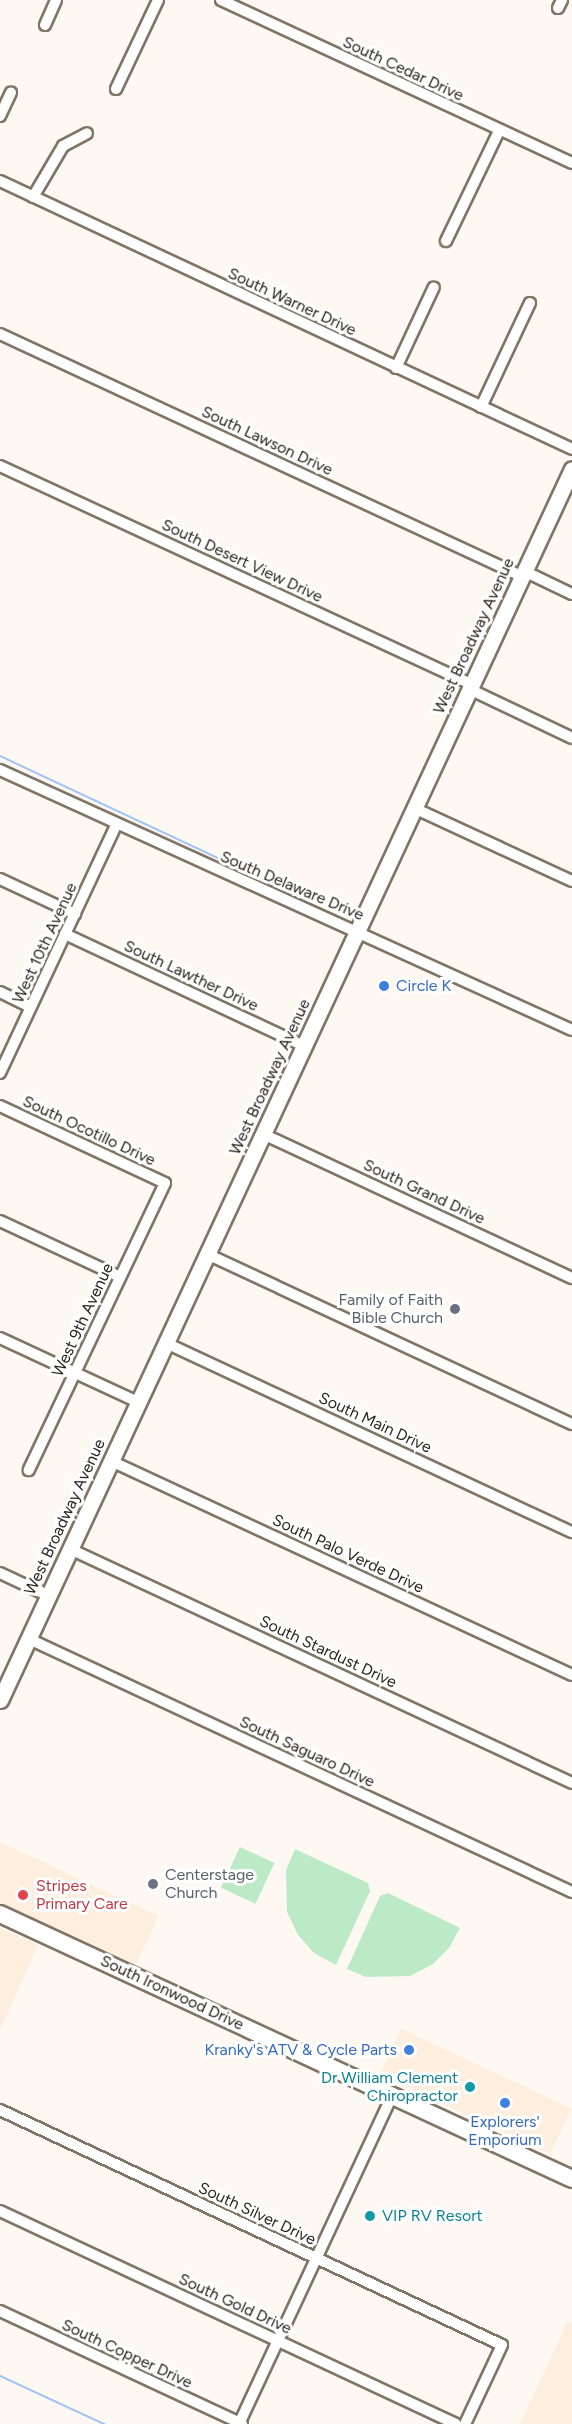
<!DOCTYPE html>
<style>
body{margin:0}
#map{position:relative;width:572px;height:2424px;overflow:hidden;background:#fdf8f1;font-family:Figtree,sans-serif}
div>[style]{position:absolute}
.built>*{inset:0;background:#feeedd;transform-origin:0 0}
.green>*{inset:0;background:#bdeac6;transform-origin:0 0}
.stream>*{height:2px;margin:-1px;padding:0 1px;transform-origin:1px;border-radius:1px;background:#a0c3f8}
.roads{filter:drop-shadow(2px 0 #807466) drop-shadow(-2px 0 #807466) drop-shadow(0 2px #807466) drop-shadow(0 -2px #807466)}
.minor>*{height:10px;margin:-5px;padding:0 5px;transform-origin:5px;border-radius:5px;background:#fff}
.secondary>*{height:15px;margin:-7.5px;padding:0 7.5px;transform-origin:7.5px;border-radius:7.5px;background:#fff}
.primary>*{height:16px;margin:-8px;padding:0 8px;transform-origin:8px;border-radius:8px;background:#fff}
.dots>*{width:16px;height:16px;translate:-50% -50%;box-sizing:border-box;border:3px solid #fff;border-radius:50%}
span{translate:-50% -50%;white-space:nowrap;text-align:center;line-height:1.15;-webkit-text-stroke:6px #fff;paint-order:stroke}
.street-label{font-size:16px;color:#29231e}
.shop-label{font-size:16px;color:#366cbe}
.left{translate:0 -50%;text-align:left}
.right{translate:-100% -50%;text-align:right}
.worship-label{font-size:16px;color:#5b616d}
.health-label{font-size:16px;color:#be3a42}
.culture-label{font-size:16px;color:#0d838f}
</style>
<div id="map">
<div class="built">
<i style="left:0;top:1842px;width:175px;height:55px;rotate:25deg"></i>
<i style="clip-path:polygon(0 1928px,38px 1945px,0 2030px)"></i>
<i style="left:401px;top:2029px;width:188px;height:50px;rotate:25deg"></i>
<i style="clip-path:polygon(568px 2321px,572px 2323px,572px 2424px,520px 2424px)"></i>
</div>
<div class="green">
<i style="left:240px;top:1847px;width:38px;height:45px;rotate:25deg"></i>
<i style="clip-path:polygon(295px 1849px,368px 1883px,370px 1891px,336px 1965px,314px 1953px,298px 1935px,287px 1912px,286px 1870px)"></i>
<i style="clip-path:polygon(388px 1893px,460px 1928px,449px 1948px,433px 1964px,410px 1976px,366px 1977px,347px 1969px,380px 1896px)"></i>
</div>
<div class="stream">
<i style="left:0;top:756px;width:285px;rotate:25.1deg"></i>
<i style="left:0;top:2376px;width:115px;rotate:24.8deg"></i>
</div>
<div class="roads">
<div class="minor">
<i style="left:221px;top:0;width:387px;rotate:24.9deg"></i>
<i style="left:558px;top:8px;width:9px;rotate:-63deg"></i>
<i style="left:45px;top:25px;width:27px;rotate:-66deg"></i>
<i style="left:116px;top:89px;width:98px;rotate:-64.7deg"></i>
<i style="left:0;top:116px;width:26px;rotate:-65deg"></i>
<i style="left:0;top:181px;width:632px;rotate:25.1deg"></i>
<i style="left:33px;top:197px;width:59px;rotate:-59.5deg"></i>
<i style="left:63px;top:146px;width:27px;rotate:-28deg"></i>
<i style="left:446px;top:241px;width:122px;rotate:-64.3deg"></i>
<i style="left:0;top:334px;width:574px;rotate:24.91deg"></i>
<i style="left:396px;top:368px;width:89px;rotate:-64.9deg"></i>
<i style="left:481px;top:407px;width:115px;rotate:-64.8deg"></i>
<i style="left:0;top:466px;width:519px;rotate:24.84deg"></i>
<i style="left:524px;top:571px;width:53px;rotate:25.6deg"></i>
<i style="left:469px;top:689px;width:114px;rotate:25.4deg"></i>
<i style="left:0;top:770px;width:628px;rotate:24.44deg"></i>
<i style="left:414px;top:808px;width:174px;rotate:24.8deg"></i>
<i style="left:0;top:879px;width:83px;rotate:25deg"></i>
<i style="left:65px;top:934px;width:264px;rotate:25.1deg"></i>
<i style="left:0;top:992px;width:34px;rotate:26deg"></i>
<i style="left:0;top:1073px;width:274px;rotate:-64.9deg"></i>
<i style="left:0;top:1106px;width:182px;rotate:25deg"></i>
<i style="left:165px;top:1183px;width:318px;rotate:115.4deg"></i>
<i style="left:263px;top:1134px;width:341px;rotate:25deg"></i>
<i style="left:0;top:1221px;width:132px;rotate:25deg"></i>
<i style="left:207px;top:1254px;width:403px;rotate:25deg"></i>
<i style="left:0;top:1338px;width:152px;rotate:24.9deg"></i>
<i style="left:166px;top:1343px;width:448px;rotate:25deg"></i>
<i style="left:111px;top:1461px;width:508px;rotate:24.9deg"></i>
<i style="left:70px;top:1549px;width:554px;rotate:24.99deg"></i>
<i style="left:0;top:1573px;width:54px;rotate:25.1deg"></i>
<i style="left:29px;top:1639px;width:599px;rotate:24.98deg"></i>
<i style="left:0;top:2110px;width:554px;rotate:25.09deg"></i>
<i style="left:502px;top:2345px;width:87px;rotate:115.1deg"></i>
<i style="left:0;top:2211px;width:503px;rotate:25.04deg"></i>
<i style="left:0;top:2311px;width:267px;rotate:25deg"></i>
<i style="left:239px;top:2424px;width:362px;rotate:-65deg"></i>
</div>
<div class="secondary">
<i style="left:0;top:1700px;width:1357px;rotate:-65.08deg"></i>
</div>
<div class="primary">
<i style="left:0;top:1914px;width:630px;rotate:24.86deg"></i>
</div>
</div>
<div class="dots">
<i style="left:384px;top:986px;background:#3f7fe0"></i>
<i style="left:455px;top:1309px;background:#6b7280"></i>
<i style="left:153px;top:1884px;background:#6b7280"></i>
<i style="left:23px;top:1895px;background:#e0444e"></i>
<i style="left:409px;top:2050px;background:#3f7fe0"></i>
<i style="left:470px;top:2087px;background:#0f9aa8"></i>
<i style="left:505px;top:2103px;background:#3f7fe0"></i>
<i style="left:370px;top:2216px;background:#0f9aa8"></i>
</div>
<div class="street-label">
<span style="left:403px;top:69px;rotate:25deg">South Cedar Drive</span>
<span style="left:292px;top:302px;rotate:25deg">South Warner Drive</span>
<span style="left:267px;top:441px;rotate:25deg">South Lawson Drive</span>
<span style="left:242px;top:561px;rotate:25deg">South Desert View Drive</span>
<span style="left:474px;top:636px;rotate:-65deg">West Broadway Avenue</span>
<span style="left:292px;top:886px;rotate:23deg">South Delaware Drive</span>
<span style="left:45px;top:943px;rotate:-65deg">West 10th Avenue</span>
<span style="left:191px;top:976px;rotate:25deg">South Lawther Drive</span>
<span style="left:270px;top:1077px;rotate:-65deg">West Broadway Avenue</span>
<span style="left:89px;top:1131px;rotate:25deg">South Ocotillo Drive</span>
<span style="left:424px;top:1192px;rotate:25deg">South Grand Drive</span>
<span style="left:83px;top:1320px;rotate:-65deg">West 9th Avenue</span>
<span style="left:375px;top:1423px;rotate:25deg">South Main Drive</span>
<span style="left:65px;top:1517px;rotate:-65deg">West Broadway Avenue</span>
<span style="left:348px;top:1554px;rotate:25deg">South Palo Verde Drive</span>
<span style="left:328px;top:1652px;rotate:25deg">South Stardust Drive</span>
<span style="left:307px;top:1752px;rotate:25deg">South Saguaro Drive</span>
<span style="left:172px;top:1993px;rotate:25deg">South Ironwood Drive</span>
<span style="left:257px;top:2214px;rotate:25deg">South Silver Drive</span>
<span style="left:235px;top:2304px;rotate:25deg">South Gold Drive</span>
<span style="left:127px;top:2354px;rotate:25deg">South Copper Drive</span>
</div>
<div class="shop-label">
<span class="left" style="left:396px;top:986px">Circle K</span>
<span class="right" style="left:397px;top:2050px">Kranky's ATV &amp; Cycle Parts</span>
<span style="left:505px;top:2131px">Explorers'<br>Emporium</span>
</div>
<div class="worship-label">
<span class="right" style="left:443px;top:1309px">Family of Faith<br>Bible Church</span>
<span class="left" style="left:165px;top:1884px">Centerstage<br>Church</span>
</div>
<div class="health-label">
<span class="left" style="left:36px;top:1895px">Stripes<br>Primary Care</span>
</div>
<div class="culture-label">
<span class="right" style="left:458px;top:2087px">Dr William Clement<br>Chiropractor</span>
<span class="left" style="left:382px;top:2216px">VIP RV Resort</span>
</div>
</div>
